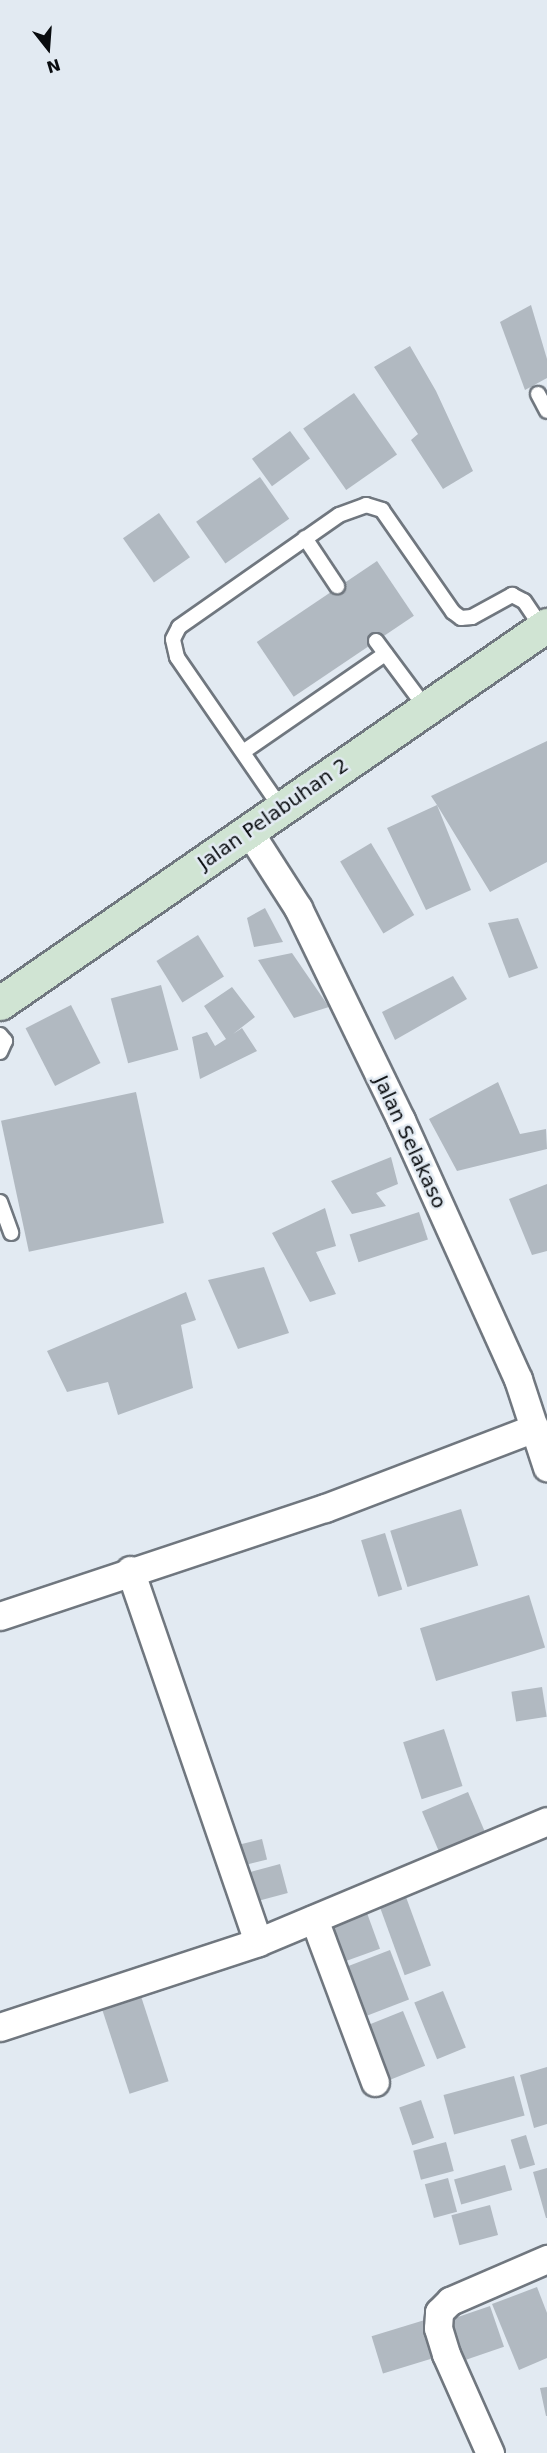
<!DOCTYPE html>
<style>
body{margin:0}
#map{position:relative;width:547px;height:2453px;overflow:hidden;background:#e2eaf2;font-family:"DejaVu Sans",sans-serif}
div>[style]{position:absolute}
.building>*{inset:0;background:#b1b9c1;transform-origin:0 0}
.roads{filter:drop-shadow(2px 0 #70777f) drop-shadow(-2px 0 #70777f) drop-shadow(0 2px #70777f) drop-shadow(0 -2px #70777f)}
.service>*{height:14px;margin:-7px;padding:0 7px;transform-origin:7px;border-radius:7px;background:#fff}
.minor>*{height:27px;margin:-13.5px;padding:0 13.5px;transform-origin:13.5px;border-radius:13.5px;background:#fff}
.secondary>*{height:33px;margin:-16.5px;padding:0 16.5px;transform-origin:16.5px;border-radius:16.5px;background:#d0e4d3}
span{translate:-50% -50%;white-space:nowrap;text-align:center;line-height:1.15;-webkit-text-stroke:5px #e2eaf2;paint-order:stroke}
.street-label{font-size:20px;color:#090c0f}
.north{position:absolute;left:18px;top:18px;width:60px;height:60px;-webkit-text-stroke:4px #e2eaf2;paint-order:stroke;rotate:163deg;font-size:16px;font-weight:700;line-height:24px;text-align:center;color:#090c0f}
.north::after{content:'';display:block;margin:auto;width:21px;height:27px;background:#090c0f;clip-path:polygon(50% 0,100% 100%,50% 72%,0 100%)}
</style>
<div id="map">
<div class="building">
<i style="clip-path:polygon(531px 305px,547px 359px,547px 378px,525px 390px,500px 322px)"></i>
<i style="clip-path:polygon(410px 346px,436px 391px,473px 471px,443px 489px,411px 440px,418px 434px,374px 367px)"></i>
<i style="left:354px;top:393px;width:75px;height:62px;rotate:55deg"></i>
<i style="left:290px;top:431px;width:34px;height:47px;rotate:54deg"></i>
<i style="left:260px;top:477px;width:51px;height:78px;rotate:55deg"></i>
<i style="left:159px;top:513px;width:54px;height:44px;rotate:55deg"></i>
<i style="left:377px;top:561px;width:66px;height:145px;rotate:56deg"></i>
<i style="clip-path:polygon(547px 741px,547px 862px,490px 892px,437px 805px,471px 890px,426px 910px,387px 828px,437px 805px,431px 796px)"></i>
<i style="left:371px;top:843px;width:84px;height:36px;rotate:59deg"></i>
<i style="clip-path:polygon(265px 908px,283px 942px,254px 947px,247px 918px)"></i>
<i style="clip-path:polygon(518px 918px,538px 968px,509px 978px,488px 923px)"></i>
<i style="left:198px;top:935px;width:49px;height:49px;rotate:58deg"></i>
<i style="clip-path:polygon(292px 953px,329px 1007px,294px 1018px,258px 960px)"></i>
<i style="clip-path:polygon(453px 976px,467px 999px,395px 1040px,382px 1012px)"></i>
<i style="left:161px;top:985px;width:67px;height:52px;rotate:75deg"></i>
<i style="clip-path:polygon(232px 987px,255px 1017px,233px 1034px,242px 1028px,257px 1051px,200px 1079px,192px 1037px,207px 1032px,215px 1046px,226px 1039px,204px 1006px)"></i>
<i style="left:71px;top:1005px;width:65px;height:51px;rotate:63deg"></i>
<i style="clip-path:polygon(498px 1082px,520px 1134px,546px 1129px,547px 1149px,457px 1171px,429px 1119px)"></i>
<i style="left:136px;top:1092px;width:134px;height:138px;rotate:78deg"></i>
<i style="clip-path:polygon(391px 1157px,398px 1184px,376px 1193px,386px 1206px,352px 1214px,331px 1181px)"></i>
<i style="clip-path:polygon(547px 1184px,547px 1251px,532px 1255px,509px 1199px)"></i>
<i style="clip-path:polygon(325px 1208px,336px 1246px,316px 1252px,336px 1294px,310px 1302px,272px 1233px)"></i>
<i style="left:419px;top:1212px;width:29px;height:73px;rotate:72deg"></i>
<i style="clip-path:polygon(264px 1267px,289px 1333px,238px 1349px,208px 1280px)"></i>
<i style="clip-path:polygon(186px 1292px,196px 1320px,181px 1325px,193px 1388px,118px 1415px,108px 1382px,67px 1392px,47px 1351px)"></i>
<i style="left:461px;top:1509px;width:59px;height:74px;rotate:73deg"></i>
<i style="left:385px;top:1533px;width:59px;height:25px;rotate:73deg"></i>
<i style="left:529px;top:1595px;width:55px;height:114px;rotate:73deg"></i>
<i style="left:542px;top:1687px;width:30px;height:31px;rotate:81deg"></i>
<i style="left:444px;top:1729px;width:60px;height:43px;rotate:72deg"></i>
<i style="left:468px;top:1792px;width:48px;height:50px;rotate:67deg"></i>
<i style="left:262px;top:1839px;width:21px;height:26px;rotate:76deg"></i>
<i style="left:280px;top:1864px;width:30px;height:39px;rotate:75deg"></i>
<i style="left:406px;top:1897px;width:73px;height:28px;rotate:70deg"></i>
<i style="left:367px;top:1913px;width:38px;height:45px;rotate:70deg"></i>
<i style="left:390px;top:1950px;width:53px;height:50px;rotate:69deg"></i>
<i style="left:138px;top:1987px;width:99px;height:41px;rotate:72deg"></i>
<i style="left:443px;top:1991px;width:61px;height:31px;rotate:68deg"></i>
<i style="left:403px;top:2011px;width:59px;height:39px;rotate:68deg"></i>
<i style="clip-path:polygon(547px 2067px,547px 2124px,534px 2128px,520px 2075px)"></i>
<i style="left:514px;top:2076px;width:41px;height:73px;rotate:75deg"></i>
<i style="left:421px;top:2100px;width:40px;height:23px;rotate:71deg"></i>
<i style="left:526px;top:2135px;width:31px;height:16px;rotate:73deg"></i>
<i style="left:446px;top:2142px;width:30px;height:34px;rotate:75deg"></i>
<i style="left:505px;top:2165px;width:26px;height:53px;rotate:74deg"></i>
<i style="clip-path:polygon(547px 2168px,547px 2218px,546px 2218px,533px 2172px)"></i>
<i style="left:448px;top:2178px;width:35px;height:24px;rotate:75deg"></i>
<i style="left:490px;top:2205px;width:31px;height:40px;rotate:75deg"></i>
<i style="clip-path:polygon(537px 2287px,547px 2313px,547px 2358px,519px 2370px,492px 2304px)"></i>
<i style="left:490px;top:2306px;width:43px;height:44px;rotate:71deg"></i>
<i style="left:428px;top:2319px;width:39px;height:59px;rotate:73deg"></i>
<i style="clip-path:polygon(547px 2387px,547px 2416px,546px 2416px,540px 2388px)"></i>
</div>
<div class="roads">
<div class="service">
<i style="left:538px;top:394px;width:19px;rotate:62deg"></i>
<i style="left:305px;top:538px;width:58px;rotate:56.3deg"></i>
<i style="left:376px;top:641px;width:84px;rotate:53.3deg"></i>
<i style="left:243px;top:752px;width:173px;rotate:-34.6deg"></i>
<i style="left:281px;top:808px;width:183px;rotate:-124.6deg"></i>
<i style="left:177px;top:657px;width:18px;rotate:-103deg"></i>
<i style="left:173px;top:639px;width:13px;rotate:-63deg"></i>
<i style="left:179px;top:627px;width:195px;rotate:-35deg"></i>
<i style="left:339px;top:515px;width:29px;rotate:-20deg"></i>
<i style="left:366px;top:505px;width:17px;rotate:17deg"></i>
<i style="left:382px;top:510px;width:124px;rotate:55.2deg"></i>
<i style="left:453px;top:612px;width:10px;rotate:37deg"></i>
<i style="left:461px;top:618px;width:11px;rotate:-5deg"></i>
<i style="left:472px;top:617px;width:46px;rotate:-28.8deg"></i>
<i style="left:512px;top:595px;width:13px;rotate:27deg"></i>
<i style="left:524px;top:601px;width:32px;rotate:56deg"></i>
<i style="left:0;top:1035px;width:8px;rotate:50deg"></i>
<i style="left:5px;top:1041px;width:12px;rotate:114deg"></i>
<i style="left:0;top:1202px;width:33px;rotate:70deg"></i>
</div>
<div class="minor">
<i style="left:248px;top:830px;width:93px;rotate:57.3deg"></i>
<i style="left:298px;top:908px;width:236px;rotate:64.1deg"></i>
<i style="left:401px;top:1120px;width:284px;rotate:65.7deg"></i>
<i style="left:518px;top:1379px;width:93px;rotate:71.8deg"></i>
<i style="left:130px;top:1570px;width:393px;rotate:71deg"></i>
<i style="left:0;top:1616px;width:342px;rotate:-18.4deg"></i>
<i style="left:325px;top:1508px;width:225px;rotate:-20.9deg"></i>
<i style="left:314px;top:1919px;width:174px;rotate:69.5deg"></i>
<i style="left:0;top:2027px;width:272px;rotate:-18.2deg"></i>
<i style="left:258px;top:1942px;width:313px;rotate:-22.7deg"></i>
<i style="left:490px;top:2453px;width:108px;rotate:-114deg"></i>
<i style="left:446px;top:2354px;width:27px;rotate:-107deg"></i>
<i style="left:438px;top:2328px;width:16px;rotate:-86deg"></i>
<i style="left:439px;top:2312px;width:16px;rotate:-45deg"></i>
<i style="left:450px;top:2301px;width:106px;rotate:-23.4deg"></i>
</div>
<div class="secondary">
<i style="left:0;top:1003px;width:665px;rotate:-34.65deg"></i>
</div>
</div>
<div class="street-label">
<span style="left:273px;top:814px;rotate:-35deg">Jalan Pelabuhan 2</span>
<span style="left:410px;top:1142px;rotate:65deg">Jalan Selakaso</span>
</div>
<div class="north">N</div>
</div>
